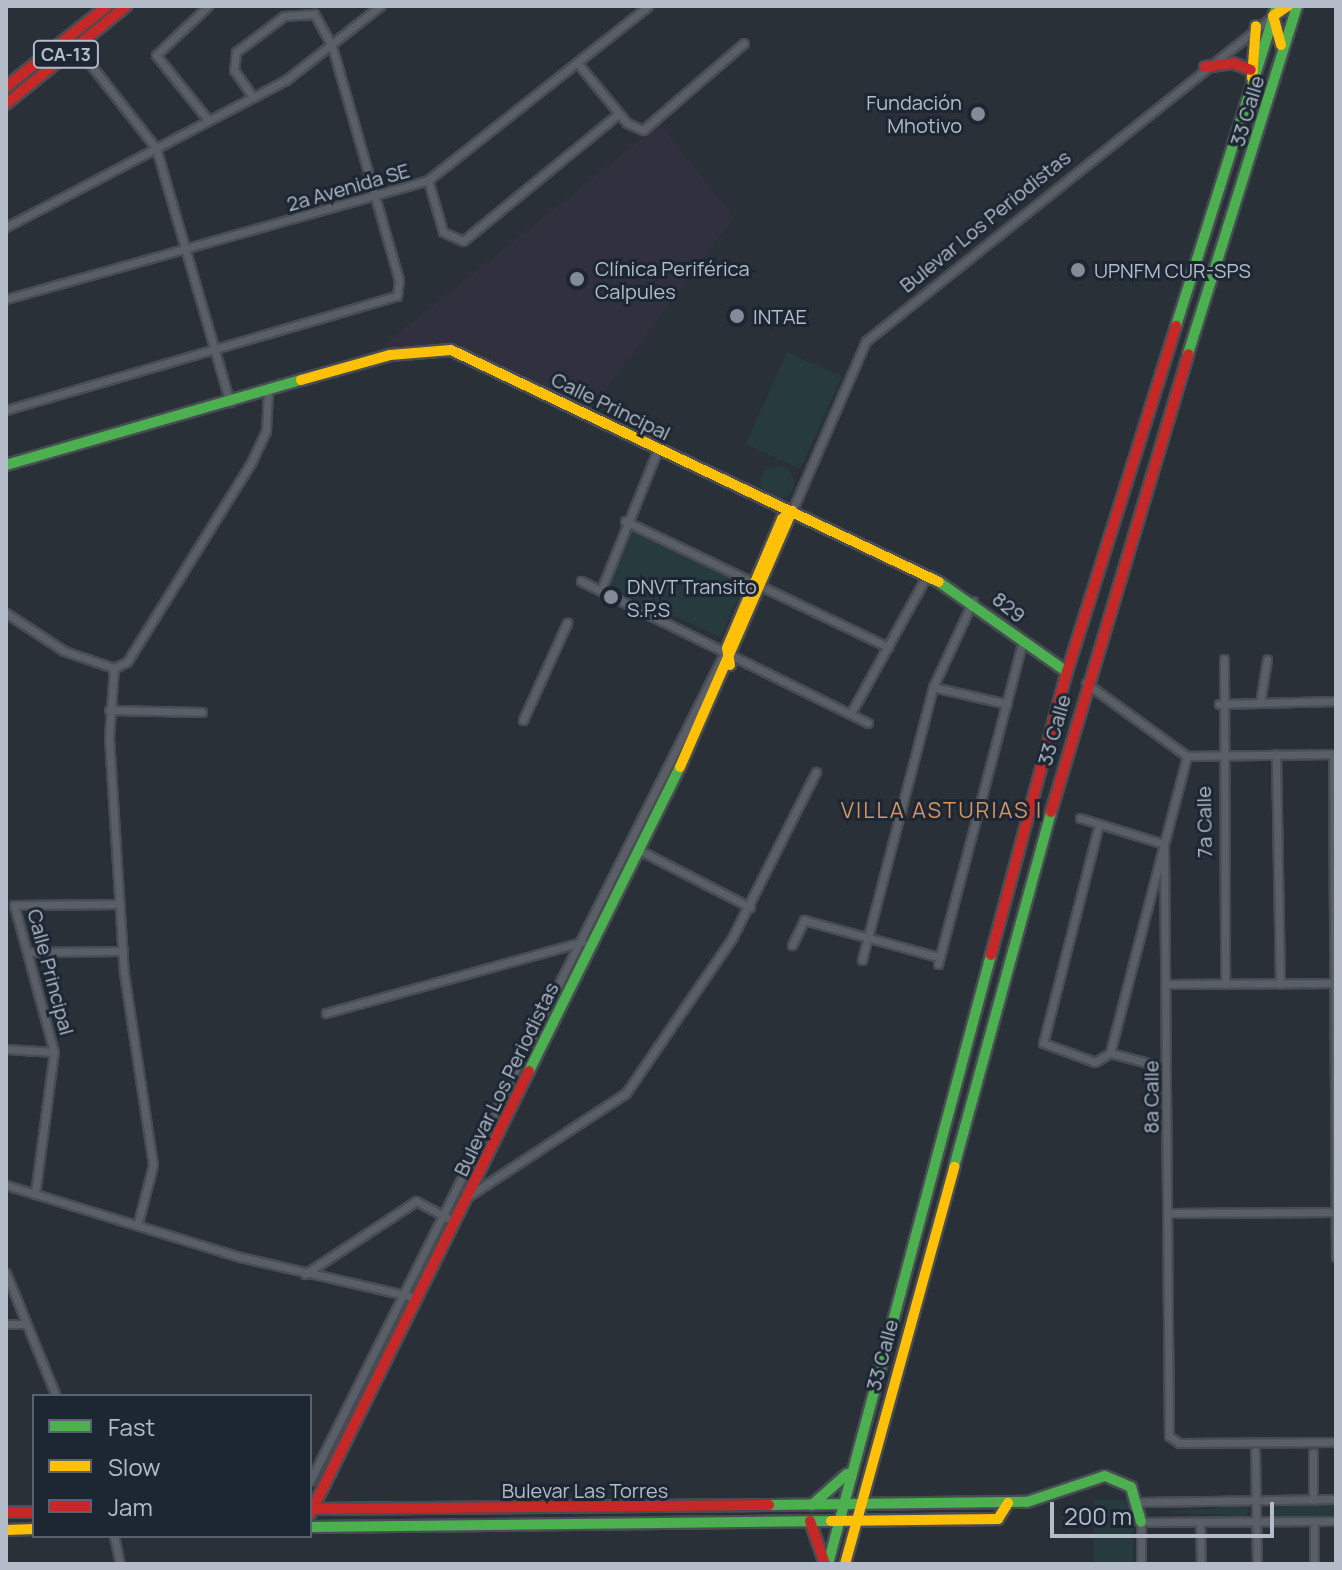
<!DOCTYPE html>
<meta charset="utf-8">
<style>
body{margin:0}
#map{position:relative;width:1342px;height:1570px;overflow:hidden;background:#2a3038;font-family:Manrope,sans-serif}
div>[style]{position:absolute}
.medical>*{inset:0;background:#31303e}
.green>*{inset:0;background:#273a3e;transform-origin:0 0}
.round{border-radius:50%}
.roads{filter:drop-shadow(2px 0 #484c53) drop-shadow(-2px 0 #484c53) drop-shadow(0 2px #484c53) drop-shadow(0 -2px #484c53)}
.street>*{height:7px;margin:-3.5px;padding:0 3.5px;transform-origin:3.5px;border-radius:3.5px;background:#5a5e66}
.fast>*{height:10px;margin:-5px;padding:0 5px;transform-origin:5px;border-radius:5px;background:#4caf50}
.slow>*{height:10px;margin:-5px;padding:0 5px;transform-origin:5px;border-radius:5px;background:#ffc107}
.jam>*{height:10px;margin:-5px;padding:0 5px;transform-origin:5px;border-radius:5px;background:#c62828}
.dots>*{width:22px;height:22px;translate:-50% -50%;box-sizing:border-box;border:4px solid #1d2633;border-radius:50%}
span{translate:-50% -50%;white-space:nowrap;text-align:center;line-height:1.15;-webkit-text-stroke:6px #1d2633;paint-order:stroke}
.shield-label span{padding:2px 6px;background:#1d2633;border:2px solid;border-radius:6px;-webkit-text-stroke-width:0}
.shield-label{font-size:18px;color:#b4bcc9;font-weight:700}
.poi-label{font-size:20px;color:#b4bcc9}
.right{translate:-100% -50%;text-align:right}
.left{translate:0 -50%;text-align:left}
.street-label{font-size:20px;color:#b4bcc9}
.neighbourhood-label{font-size:22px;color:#d59563;letter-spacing:2px}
.frame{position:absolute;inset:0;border:8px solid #b4bcc9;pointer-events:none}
.legend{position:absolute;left:32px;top:1394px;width:280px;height:144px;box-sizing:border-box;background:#1d2633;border:2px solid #59626f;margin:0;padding:10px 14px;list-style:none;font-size:24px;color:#b4bcc9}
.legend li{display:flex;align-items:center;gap:16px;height:40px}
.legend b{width:40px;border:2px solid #59626f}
.scale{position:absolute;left:1050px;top:1502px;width:224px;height:36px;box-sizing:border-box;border:4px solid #b4bcc9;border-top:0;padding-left:10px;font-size:24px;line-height:28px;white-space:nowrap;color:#b4bcc9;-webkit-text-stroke:6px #1d2633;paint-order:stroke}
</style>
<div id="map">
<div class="medical">
<i style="clip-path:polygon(660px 124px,734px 217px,592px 409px,451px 344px,371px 355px)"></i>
</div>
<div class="green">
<i style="left:787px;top:352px;width:60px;height:101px;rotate:24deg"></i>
<i class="round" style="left:760px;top:466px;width:34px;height:34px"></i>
<i style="left:628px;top:530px;width:128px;height:60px;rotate:24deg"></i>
<i style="left:1094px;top:1500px;width:39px;height:64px"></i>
<i style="clip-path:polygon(1275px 1504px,1336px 1504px,1336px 1516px,1275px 1516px,1268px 1512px)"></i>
<i style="clip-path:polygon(1244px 1506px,1251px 1511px,1245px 1516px,1162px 1512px)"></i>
</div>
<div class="roads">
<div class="street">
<i style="left:208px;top:6px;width:71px;rotate:136.7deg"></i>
<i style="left:156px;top:55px;width:83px;rotate:51.3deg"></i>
<i style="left:76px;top:46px;width:130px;rotate:51.9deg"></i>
<i style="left:156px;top:148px;width:265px;rotate:73.8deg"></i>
<i style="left:579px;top:65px;width:75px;rotate:50.4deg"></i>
<i style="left:627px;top:123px;width:17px;rotate:24deg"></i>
<i style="left:643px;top:130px;width:133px;rotate:-40.7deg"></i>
<i style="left:428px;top:180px;width:54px;rotate:73.9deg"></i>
<i style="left:443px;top:232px;width:22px;rotate:24deg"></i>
<i style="left:463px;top:241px;width:200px;rotate:-39.3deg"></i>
<i style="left:6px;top:227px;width:316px;rotate:-27.7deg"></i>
<i style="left:286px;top:80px;width:120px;rotate:-38.2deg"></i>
<i style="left:6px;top:299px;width:438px;rotate:-15.7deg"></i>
<i style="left:428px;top:180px;width:280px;rotate:-38.3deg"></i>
<i style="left:6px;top:410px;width:407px;rotate:-16.3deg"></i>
<i style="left:397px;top:296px;width:16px;rotate:-83deg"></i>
<i style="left:399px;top:280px;width:243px;rotate:-106deg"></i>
<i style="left:332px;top:46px;width:37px;rotate:-119deg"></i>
<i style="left:314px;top:14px;width:30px;rotate:176deg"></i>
<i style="left:284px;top:16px;width:60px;rotate:143.1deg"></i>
<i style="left:236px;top:52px;width:18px;rotate:96deg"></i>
<i style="left:234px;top:70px;width:33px;rotate:55deg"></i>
<i style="left:792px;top:511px;width:185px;rotate:-66.5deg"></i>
<i style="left:866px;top:341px;width:521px;rotate:-38.61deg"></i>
<i style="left:625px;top:521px;width:292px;rotate:25.6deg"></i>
<i style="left:581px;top:581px;width:320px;rotate:26.3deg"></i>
<i style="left:601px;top:590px;width:152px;rotate:-68deg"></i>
<i style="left:6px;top:613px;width:69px;rotate:33.2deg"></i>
<i style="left:64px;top:651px;width:53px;rotate:18.8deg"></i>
<i style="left:114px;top:668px;width:14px;rotate:-25deg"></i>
<i style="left:127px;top:662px;width:234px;rotate:-58.1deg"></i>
<i style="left:251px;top:463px;width:35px;rotate:-65deg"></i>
<i style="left:266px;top:431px;width:40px;rotate:-87.1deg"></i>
<i style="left:1224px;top:659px;width:325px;rotate:89.8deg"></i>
<i style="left:114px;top:668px;width:69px;rotate:94.1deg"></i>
<i style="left:109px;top:737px;width:236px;rotate:86.4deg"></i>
<i style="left:124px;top:973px;width:194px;rotate:81.4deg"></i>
<i style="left:153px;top:1165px;width:60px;rotate:104.5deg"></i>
<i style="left:1086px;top:683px;width:125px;rotate:35.9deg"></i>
<i style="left:1187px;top:756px;width:147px;rotate:-0.8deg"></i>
<i style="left:933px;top:687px;width:76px;rotate:12.9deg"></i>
<i style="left:1260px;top:703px;width:44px;rotate:-80.8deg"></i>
<i style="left:1219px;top:704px;width:117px;rotate:-1.5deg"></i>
<i style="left:109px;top:710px;width:93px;rotate:1.2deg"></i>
<i style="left:851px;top:713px;width:155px;rotate:-61.1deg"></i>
<i style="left:523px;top:720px;width:107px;rotate:-65.6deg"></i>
<i style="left:1276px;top:754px;width:230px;rotate:89deg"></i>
<i style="left:1333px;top:754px;width:503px;rotate:89.66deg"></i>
<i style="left:1187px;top:756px;width:91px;rotate:104.6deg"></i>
<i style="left:1164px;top:844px;width:592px;rotate:89.52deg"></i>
<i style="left:1169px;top:1436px;width:12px;rotate:35deg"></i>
<i style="left:1179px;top:1443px;width:157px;rotate:-0.4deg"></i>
<i style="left:1080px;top:818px;width:88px;rotate:17.2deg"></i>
<i style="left:1164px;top:844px;width:216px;rotate:104.5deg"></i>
<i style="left:1099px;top:824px;width:226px;rotate:104.3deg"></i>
<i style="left:1043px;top:1043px;width:55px;rotate:20.1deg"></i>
<i style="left:1095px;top:1062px;width:17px;rotate:-31deg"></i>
<i style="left:1110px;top:1053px;width:48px;rotate:14.6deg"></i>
<i style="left:639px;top:850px;width:125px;rotate:27.2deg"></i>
<i style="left:792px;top:945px;width:28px;rotate:-64deg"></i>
<i style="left:804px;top:920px;width:139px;rotate:15.4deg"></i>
<i style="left:28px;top:952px;width:95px;rotate:-0.6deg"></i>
<i style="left:862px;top:960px;width:282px;rotate:-75.4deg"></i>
<i style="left:933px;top:687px;width:95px;rotate:-65.1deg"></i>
<i style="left:938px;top:964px;width:334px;rotate:-75.3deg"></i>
<i style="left:1166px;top:984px;width:170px;rotate:-0.3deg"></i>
<i style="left:326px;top:1013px;width:266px;rotate:-15.5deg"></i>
<i style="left:6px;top:1049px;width:48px;rotate:3.6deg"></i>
<i style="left:6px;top:1185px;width:245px;rotate:17.1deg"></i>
<i style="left:240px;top:1257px;width:182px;rotate:13deg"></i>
<i style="left:35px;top:1194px;width:143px;rotate:-82.4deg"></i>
<i style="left:54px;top:1052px;width:152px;rotate:-105.2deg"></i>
<i style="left:14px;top:905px;width:105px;rotate:-0.5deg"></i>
<i style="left:467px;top:1197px;width:190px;rotate:-33.2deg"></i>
<i style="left:626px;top:1093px;width:188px;rotate:-55.6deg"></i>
<i style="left:732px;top:938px;width:186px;rotate:-63.2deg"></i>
<i style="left:1167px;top:1213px;width:169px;rotate:-0.3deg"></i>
<i style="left:6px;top:1273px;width:133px;rotate:67.9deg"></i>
<i style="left:305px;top:1274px;width:133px;rotate:-33.3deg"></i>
<i style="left:416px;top:1201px;width:44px;rotate:28.3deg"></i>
<i style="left:6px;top:1324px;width:20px"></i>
<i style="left:1255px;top:1451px;width:113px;rotate:89deg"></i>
<i style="left:1313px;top:1453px;width:47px;rotate:90deg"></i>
<i style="left:310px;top:1481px;width:929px;rotate:-63.41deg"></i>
<i style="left:1140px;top:1502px;width:196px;rotate:-0.9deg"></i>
<i style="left:1314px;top:1521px;width:43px;rotate:90deg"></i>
<i style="left:1200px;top:1522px;width:42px;rotate:88.6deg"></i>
<i style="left:114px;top:1536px;width:29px;rotate:78deg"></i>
<i style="left:1141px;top:1564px;width:42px;rotate:-90deg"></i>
<i style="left:1141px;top:1522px;width:195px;rotate:-0.3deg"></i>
</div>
<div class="fast">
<i style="left:1176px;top:326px;width:336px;rotate:-72.5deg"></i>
<i style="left:1188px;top:354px;width:365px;rotate:-72.6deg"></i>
<i style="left:6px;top:465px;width:307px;rotate:-16.1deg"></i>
<i style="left:939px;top:582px;width:156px;rotate:35.1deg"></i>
<i style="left:529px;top:1071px;width:339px;rotate:-63.6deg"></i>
<i style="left:954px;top:1167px;width:368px;rotate:-74.7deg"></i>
<i style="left:769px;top:1505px;width:258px;rotate:-0.7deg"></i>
<i style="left:1027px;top:1502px;width:82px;rotate:-18.4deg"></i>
<i style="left:1105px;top:1476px;width:28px;rotate:23deg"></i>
<i style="left:1131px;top:1487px;width:36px;rotate:74deg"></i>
<i style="left:812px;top:1505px;width:47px;rotate:-41.5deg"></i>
<i style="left:310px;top:1527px;width:521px;rotate:-0.66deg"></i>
<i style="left:828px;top:1564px;width:630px;rotate:-75.02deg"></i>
</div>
<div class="slow">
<i style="left:1281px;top:45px;width:30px;rotate:-105deg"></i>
<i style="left:1273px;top:16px;width:18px;rotate:-34deg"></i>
<i style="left:1252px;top:78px;width:52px;rotate:-85.6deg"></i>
<i style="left:301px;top:380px;width:92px;rotate:-15.7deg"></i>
<i style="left:390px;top:355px;width:61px;rotate:-4.7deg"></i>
<i style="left:451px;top:350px;width:540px;rotate:25.43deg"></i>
<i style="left:730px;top:665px;width:17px;rotate:-100deg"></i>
<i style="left:727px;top:648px;width:140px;rotate:-66.9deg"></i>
<i style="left:782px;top:519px;width:13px;rotate:-39deg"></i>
<i style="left:680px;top:767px;width:279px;rotate:-66.4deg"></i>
<i style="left:831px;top:1521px;width:167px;rotate:-0.7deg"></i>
<i style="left:998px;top:1519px;width:19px;rotate:-58deg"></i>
<i style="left:6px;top:1530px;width:28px;rotate:-2deg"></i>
<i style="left:845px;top:1564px;width:412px;rotate:-74.6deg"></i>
</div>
<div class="jam">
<i style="left:1205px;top:67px;width:28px;rotate:-8deg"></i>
<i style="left:1233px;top:63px;width:19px;rotate:21deg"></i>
<i style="left:6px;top:87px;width:129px;rotate:-38.7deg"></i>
<i style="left:6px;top:104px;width:155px;rotate:-39.2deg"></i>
<i style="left:1051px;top:812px;width:478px;rotate:-73.3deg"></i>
<i style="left:991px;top:955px;width:293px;rotate:-75deg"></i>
<i style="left:1067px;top:672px;width:363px;rotate:-72.5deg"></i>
<i style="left:310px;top:1509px;width:459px;rotate:-0.5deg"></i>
<i style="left:6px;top:1512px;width:28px"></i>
<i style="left:310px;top:1514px;width:494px;rotate:-63.7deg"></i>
<i style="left:810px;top:1521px;width:46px;rotate:70.8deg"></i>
</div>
</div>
<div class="dots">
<i style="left:978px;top:114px;background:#848b96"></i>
<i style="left:1078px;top:270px;background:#848b96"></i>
<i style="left:577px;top:279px;background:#848b96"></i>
<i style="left:737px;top:316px;background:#848b96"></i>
<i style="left:611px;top:597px;background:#848b96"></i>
</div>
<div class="shield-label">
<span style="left:66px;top:54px">CA-13</span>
</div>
<div class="poi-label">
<span class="right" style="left:962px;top:114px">Fundación<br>Mhotivo</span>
<span class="left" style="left:595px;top:280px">Clínica Periférica<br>Calpules</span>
<span class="left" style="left:1094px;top:270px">UPNFM CUR-SPS</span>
<span class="left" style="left:753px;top:316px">INTAE</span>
<span class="left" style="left:627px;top:598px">DNVT Transito<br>S.P.S</span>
</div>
<div class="street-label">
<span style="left:1247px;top:111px;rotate:-73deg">33 Calle</span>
<span style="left:348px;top:187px;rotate:-16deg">2a Avenida SE</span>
<span style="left:985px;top:221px;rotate:-39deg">Bulevar Los Periodistas</span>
<span style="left:611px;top:406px;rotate:26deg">Calle Principal</span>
<span style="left:1009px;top:607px;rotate:39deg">829</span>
<span style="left:1054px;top:730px;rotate:-74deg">33 Calle</span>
<span style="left:1204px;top:822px;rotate:-91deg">7a Calle</span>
<span style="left:51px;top:972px;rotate:75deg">Calle Principal</span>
<span style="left:506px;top:1079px;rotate:-64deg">Bulevar Los Periodistas</span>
<span style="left:1151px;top:1097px;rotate:-90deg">8a Calle</span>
<span style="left:882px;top:1355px;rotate:-75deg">33 Calle</span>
<span style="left:585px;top:1490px">Bulevar Las Torres</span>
</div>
<div class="neighbourhood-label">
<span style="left:942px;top:811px">VILLA ASTURIAS I</span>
</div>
<div class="frame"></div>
<ul class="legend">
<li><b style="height:10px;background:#4caf50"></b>Fast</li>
<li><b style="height:10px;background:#ffc107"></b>Slow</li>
<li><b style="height:10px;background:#c62828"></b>Jam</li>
</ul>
<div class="scale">200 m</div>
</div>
